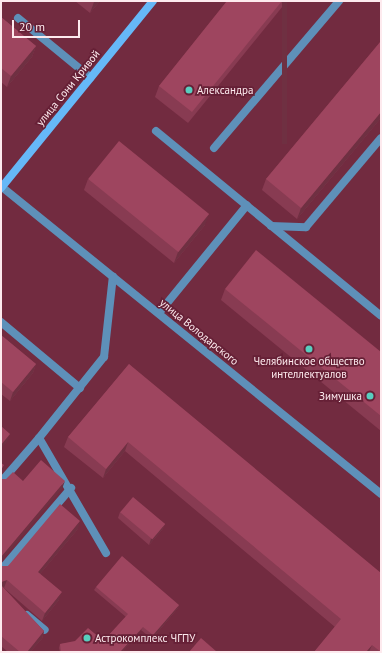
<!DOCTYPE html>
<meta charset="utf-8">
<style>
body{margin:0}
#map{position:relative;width:382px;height:653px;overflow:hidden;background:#722b40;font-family:"PT Sans",sans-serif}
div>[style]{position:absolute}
.lane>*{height:8px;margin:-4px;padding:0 4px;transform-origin:4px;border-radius:4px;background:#5e90b9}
.street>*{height:8px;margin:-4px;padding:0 4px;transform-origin:4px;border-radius:4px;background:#5e90b9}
.secondary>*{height:8px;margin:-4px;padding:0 4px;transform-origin:4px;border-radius:4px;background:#66b8f8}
.wall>*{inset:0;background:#883b52}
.shaded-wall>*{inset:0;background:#6f3042;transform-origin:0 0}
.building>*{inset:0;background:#9e455f;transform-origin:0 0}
.dots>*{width:11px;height:11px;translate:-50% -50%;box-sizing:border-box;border:2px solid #662036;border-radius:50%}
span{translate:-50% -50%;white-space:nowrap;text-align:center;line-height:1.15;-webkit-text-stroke:3.5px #662036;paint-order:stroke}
.street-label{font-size:11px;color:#fdeaee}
.poi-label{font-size:11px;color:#fdeaee}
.left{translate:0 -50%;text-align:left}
.right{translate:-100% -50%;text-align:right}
.frame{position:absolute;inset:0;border:2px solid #fdeaee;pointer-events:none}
.scale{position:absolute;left:12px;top:20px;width:68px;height:18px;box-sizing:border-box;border:2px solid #fdeaee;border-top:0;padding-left:5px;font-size:12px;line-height:14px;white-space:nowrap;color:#fdeaee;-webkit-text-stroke:3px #662036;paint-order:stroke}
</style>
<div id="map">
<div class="lane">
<i style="left:18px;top:18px;width:94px;rotate:39.4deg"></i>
<i style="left:156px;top:131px;width:291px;rotate:39.4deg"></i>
<i style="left:214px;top:148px;width:193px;rotate:-49.6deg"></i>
<i style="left:271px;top:226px;width:35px;rotate:2deg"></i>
<i style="left:306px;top:227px;width:116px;rotate:-49.9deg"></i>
<i style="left:159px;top:313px;width:139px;rotate:-50.8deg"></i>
<i style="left:1px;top:322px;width:103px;rotate:39.9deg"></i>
<i style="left:1px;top:482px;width:58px;rotate:-49.2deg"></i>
<i style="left:106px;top:553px;width:133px;rotate:-120.2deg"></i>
<i style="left:39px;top:438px;width:104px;rotate:-51.3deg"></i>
<i style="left:104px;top:357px;width:81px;rotate:-83.7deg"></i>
<i style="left:1px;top:570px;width:108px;rotate:-49.5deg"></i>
<i style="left:27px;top:615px;width:23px;rotate:40deg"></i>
</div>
<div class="street">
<i style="left:2px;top:187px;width:488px;rotate:39deg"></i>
</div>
<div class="secondary">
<i style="left:1px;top:188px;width:241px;rotate:-50.9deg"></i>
</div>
<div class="wall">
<i style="clip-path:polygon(75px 1px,100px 1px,90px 13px)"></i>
<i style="clip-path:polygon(227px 1px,287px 1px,188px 123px,155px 97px,159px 86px)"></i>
<i style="clip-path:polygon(1px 17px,36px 46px,32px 57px,7px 87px,1px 82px)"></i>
<i style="clip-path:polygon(381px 41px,381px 118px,297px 219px,262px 190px,266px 179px)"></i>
<i style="clip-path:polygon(88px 179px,205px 225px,174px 263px,84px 190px)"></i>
<i style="clip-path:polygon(225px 289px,381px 352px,381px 431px,221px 300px)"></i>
<i style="clip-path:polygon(1px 335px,36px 364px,33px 373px,10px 401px,1px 394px)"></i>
<i style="clip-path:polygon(129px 364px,381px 652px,314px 652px,335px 627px,125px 451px,103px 478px,64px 447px,68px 437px)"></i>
<i style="clip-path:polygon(120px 512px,165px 524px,162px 530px,149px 545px,118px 518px)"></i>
<i style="clip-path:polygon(78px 529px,40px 574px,59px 600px,42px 621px,4px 588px,3px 588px,44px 631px,42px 639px,30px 652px,8px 652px,1px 646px,1px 566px,8px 566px)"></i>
<i style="clip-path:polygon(96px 587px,179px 605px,178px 608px,152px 639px,141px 630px,122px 652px,60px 652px,59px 648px,60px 644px,107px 637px,126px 617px,94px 590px)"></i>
</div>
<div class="shaded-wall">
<i style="clip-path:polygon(95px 1px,100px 1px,90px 13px,94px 2px)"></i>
<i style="left:282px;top:1px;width:5px;height:143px"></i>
<i style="clip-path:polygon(36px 46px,32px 57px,7px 87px,11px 76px)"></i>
<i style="clip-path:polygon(381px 112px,381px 118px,297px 219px,301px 208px)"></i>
<i style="clip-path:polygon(209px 214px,205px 225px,174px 263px,178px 252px)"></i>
<i style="clip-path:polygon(36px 364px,33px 373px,10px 401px,13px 392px)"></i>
<i style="clip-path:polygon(10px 434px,7px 442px,1px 449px,1px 445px)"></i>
<i style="clip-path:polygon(128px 442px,125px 451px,103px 478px,106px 469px)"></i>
<i style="clip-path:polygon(4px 465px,1px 474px,1px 470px)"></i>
<i style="clip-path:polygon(65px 481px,62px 489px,1px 561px,1px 557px)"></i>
<i style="clip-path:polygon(80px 521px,78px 529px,35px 580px,38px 572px)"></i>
<i style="clip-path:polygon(165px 524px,162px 530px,149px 545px,151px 539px)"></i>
<i style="clip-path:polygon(7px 580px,4px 588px,1px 589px,1px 582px)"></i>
<i style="clip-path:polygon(62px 592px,59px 600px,42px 621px,45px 613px)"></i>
<i style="clip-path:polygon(179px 605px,178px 608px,152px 639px,153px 635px)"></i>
<i style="clip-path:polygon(143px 627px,141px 630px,122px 652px,120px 652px)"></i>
<i style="clip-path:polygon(44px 631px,42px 639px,30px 652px,27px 652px)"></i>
<i style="clip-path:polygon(372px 645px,369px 652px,366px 652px)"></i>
</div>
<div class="building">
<i style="clip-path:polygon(227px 1px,282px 1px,192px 112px,159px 86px)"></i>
<i style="clip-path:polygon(1px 17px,36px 46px,11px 76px,1px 68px)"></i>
<i style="clip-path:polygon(381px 41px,381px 112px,301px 208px,266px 179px)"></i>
<i style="left:119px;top:141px;width:116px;height:49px;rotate:39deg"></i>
<i style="clip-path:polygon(256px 250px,381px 352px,381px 416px,225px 289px)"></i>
<i style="clip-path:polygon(1px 335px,36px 364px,13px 392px,1px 382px)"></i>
<i style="clip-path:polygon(129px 364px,381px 573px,381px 652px,372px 645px,366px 652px,314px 652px,341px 619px,128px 442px,106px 469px,68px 437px)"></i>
<i style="clip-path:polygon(1px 426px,10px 434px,1px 445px)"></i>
<i style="clip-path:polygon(41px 460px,65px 481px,1px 557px,1px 479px,6px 479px,13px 472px,23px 481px)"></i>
<i style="clip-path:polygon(1px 463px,4px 465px,1px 470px)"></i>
<i style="left:133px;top:497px;width:42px;height:20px;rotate:40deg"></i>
<i style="clip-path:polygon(60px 504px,80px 521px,38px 572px,62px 592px,45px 613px,7px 580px,1px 582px,1px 566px,8px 566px)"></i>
<i style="clip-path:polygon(122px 556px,179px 605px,153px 635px,143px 627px,120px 652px,61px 652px,60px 644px,75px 641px,88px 628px,100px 638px,107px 637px,128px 614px,96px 587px)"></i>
<i style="clip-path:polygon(1px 585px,44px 631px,27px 652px,20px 652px,1px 636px)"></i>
<i style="clip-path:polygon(201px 638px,217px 652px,189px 652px)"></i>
</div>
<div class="dots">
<i style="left:189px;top:90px;background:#58cebf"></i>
<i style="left:309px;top:349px;background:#58cebf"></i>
<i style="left:370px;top:396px;background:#58cebf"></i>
<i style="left:87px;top:638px;background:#58cebf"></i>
</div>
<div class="street-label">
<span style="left:68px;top:88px;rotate:-51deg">улица Сони Кривой</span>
<span style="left:199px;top:332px;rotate:39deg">улица Володарского</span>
</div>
<div class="poi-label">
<span class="left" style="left:197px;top:90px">Александра</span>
<span style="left:309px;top:368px">Челябинское общество<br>интеллектуалов</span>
<span class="right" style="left:362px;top:396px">Зимушка</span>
<span class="left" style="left:95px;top:638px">Астрокомплекс ЧГПУ</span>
</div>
<div class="frame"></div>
<div class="scale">20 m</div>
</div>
